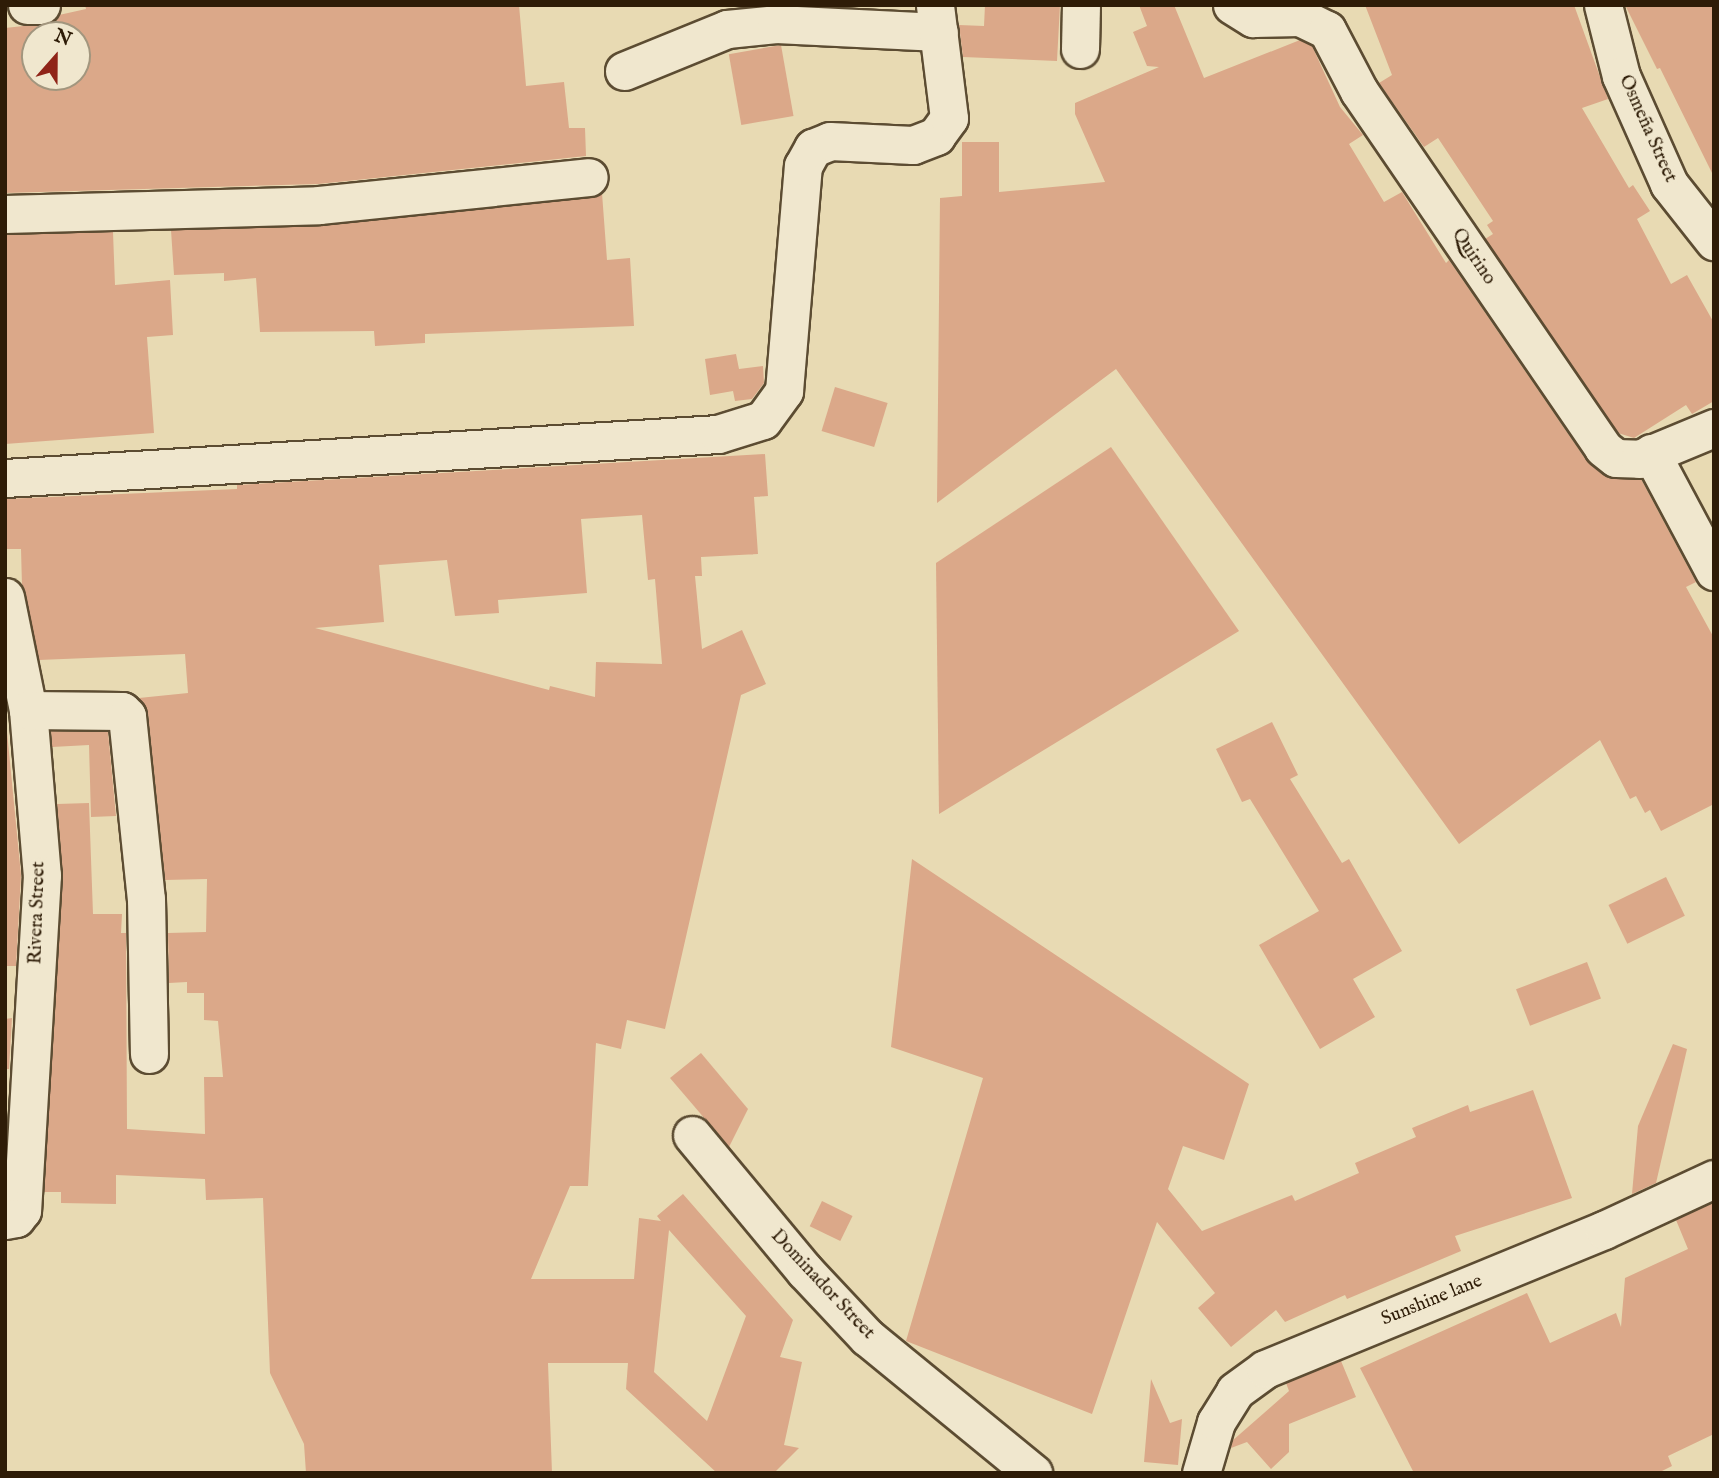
<!DOCTYPE html>
<meta charset="utf-8">
<style>
body{margin:0}
#map{position:relative;width:1719px;height:1478px;overflow:hidden;background:#e8dab3;font-family:"IM FELL English",serif}
div>[style]{position:absolute}
.building>*{inset:0;background:#dba889;transform-origin:0 0}
.roads{filter:drop-shadow(2px 0 #5c4c32) drop-shadow(-2px 0 #5c4c32) drop-shadow(0 2px #5c4c32) drop-shadow(0 -2px #5c4c32)}
.minor>*{height:37px;margin:-18.5px;padding:0 18.5px;transform-origin:18.5px;border-radius:18.5px;background:#f0e7ce}
span{translate:-50% -50%;white-space:nowrap;text-align:center;line-height:1.15;-webkit-text-stroke:7px #f0e7ce;paint-order:stroke}
.street-label{font-size:19px;color:#2e1c07}
.frame{position:absolute;inset:0;border:7px solid #2e1c07;pointer-events:none}
.north{position:absolute;left:21px;top:21px;width:70px;height:70px;box-sizing:border-box;background:#f0e7ce;border:2px solid #a2967e;border-radius:50%;rotate:21deg;font-size:19px;font-weight:700;line-height:28px;text-align:center;color:#2e1c07}
.north::after{content:'';display:block;margin:auto;width:24px;height:32px;background:#8f2418;clip-path:polygon(50% 0,100% 100%,50% 72%,0 100%)}
</style>
<div id="map">
<div class="building">
<i style="clip-path:polygon(evenodd,85px 5px,519px 5px,526px 86px,564px 82px,569px 128px,585px 128px,586px 156px,318px 184px,5px 193px,5px 28px,51px 23px,59px 15px,86px 9px,85px 5px,35px 35px,77px 35px,77px 77px,35px 77px,35px 35px)"></i>
<i style="clip-path:polygon(985px 5px,1060px 5px,1057px 61px,963px 57px,959px 25px,984px 26px)"></i>
<i style="clip-path:polygon(1139px 5px,1174px 5px,1204px 78px,1300px 40px,1312px 46px,1340px 107px,1363px 135px,1349px 144px,1384px 202px,1402px 192px,1446px 263px,1449px 260px,1586px 460px,1614px 479px,1641px 479px,1696px 582px,1686px 587px,1714px 638px,1714px 804px,1661px 831px,1650px 810px,1645px 813px,1636px 796px,1630px 799px,1600px 740px,1459px 844px,1116px 369px,937px 503px,940px 198px,962px 196px,962px 142px,999px 142px,999px 192px,1105px 182px,1075px 114px,1075px 103px,1159px 67px,1147px 66px,1133px 32px,1147px 26px)"></i>
<i style="clip-path:polygon(1365px 5px,1574px 5px,1608px 99px,1582px 108px,1629px 188px,1633px 185px,1650px 211px,1637px 219px,1671px 284px,1687px 275px,1714px 323px,1714px 401px,1692px 414px,1686px 405px,1634px 438px,1618px 433px,1485px 239px,1493px 234px,1487px 225px,1493px 221px,1438px 138px,1424px 147px,1379px 83px,1392px 75px)"></i>
<i style="clip-path:polygon(1625px 5px,1714px 5px,1714px 177px,1660px 68px,1657px 69px)"></i>
<i style="left:781px;top:45px;width:72px;height:53px;rotate:80deg"></i>
<i style="clip-path:polygon(602px 193px,607px 260px,630px 258px,634px 326px,425px 334px,425px 343px,375px 346px,374px 331px,260px 332px,256px 278px,224px 281px,224px 273px,174px 275px,171px 230px,321px 226px)"></i>
<i style="clip-path:polygon(113px 232px,115px 285px,170px 280px,173px 335px,147px 337px,154px 433px,5px 444px,5px 235px)"></i>
<i style="clip-path:polygon(736px 354px,739px 369px,763px 366px,764px 383px,752px 399px,735px 401px,733px 391px,710px 395px,705px 359px)"></i>
<i style="left:835px;top:387px;width:55px;height:46px;rotate:17deg"></i>
<i style="clip-path:polygon(1111px 447px,1239px 631px,939px 814px,936px 563px)"></i>
<i style="clip-path:polygon(evenodd,765px 454px,768px 496px,754px 497px,758px 554px,701px 557px,702px 576px,695px 576px,702px 649px,742px 630px,766px 684px,741px 695px,665px 1029px,627px 1020px,621px 1049px,596px 1043px,588px 1186px,570px 1186px,531px 1279px,634px 1279px,639px 1218px,661px 1221px,657px 1216px,683px 1194px,793px 1320px,780px 1357px,802px 1362px,784px 1445px,799px 1448px,774px 1473px,717px 1473px,626px 1389px,628px 1363px,548px 1363px,552px 1473px,306px 1473px,304px 1444px,270px 1373px,263px 1198px,206px 1200px,205px 1179px,116px 1175px,116px 1204px,61px 1203px,61px 1192px,44px 1192px,63px 876px,57px 804px,89px 803px,93px 914px,122px 914px,121px 933px,126px 933px,127px 1129px,205px 1134px,204px 1077px,223px 1077px,218px 1021px,204px 1020px,204px 993px,187px 993px,187px 982px,169px 983px,168px 933px,206px 932px,207px 879px,165px 880px,148px 714px,139px 698px,188px 693px,185px 654px,39px 660px,22px 586px,21px 549px,5px 549px,5px 499px,237px 489px,237px 485px,765px 454px,642px 515px,648px 580px,655px 579px,662px 664px,596px 662px,595px 697px,550px 686px,549px 690px,315px 628px,384px 622px,379px 565px,447px 560px,455px 616px,499px 613px,498px 600px,587px 593px,581px 519px,642px 515px,765px 454px,669px 1230px,746px 1316px,707px 1421px,654px 1372px,669px 1230px)"></i>
<i style="clip-path:polygon(5px 711px,21px 875px,16px 966px,5px 966px)"></i>
<i style="clip-path:polygon(1272px 722px,1298px 775px,1290px 779px,1342px 863px,1349px 859px,1402px 951px,1353px 979px,1375px 1017px,1320px 1049px,1259px 945px,1319px 911px,1250px 799px,1242px 802px,1216px 749px)"></i>
<i style="clip-path:polygon(51px 731px,108px 732px,116px 816px,91px 817px,89px 745px,52px 747px)"></i>
<i style="clip-path:polygon(912px 859px,1249px 1084px,1224px 1160px,1183px 1146px,1168px 1189px,1202px 1231px,1292px 1195px,1295px 1201px,1359px 1173px,1355px 1163px,1416px 1137px,1412px 1128px,1468px 1105px,1470px 1112px,1533px 1090px,1572px 1198px,1455px 1236px,1461px 1251px,1347px 1299px,1345px 1295px,1285px 1322px,1276px 1310px,1231px 1347px,1198px 1308px,1215px 1293px,1157px 1222px,1092px 1414px,906px 1341px,983px 1078px,891px 1047px)"></i>
<i style="left:1666px;top:877px;width:43px;height:64px;rotate:64deg"></i>
<i style="left:1587px;top:962px;width:39px;height:76px;rotate:69deg"></i>
<i style="clip-path:polygon(12px 1018px,9px 1069px,5px 1069px,5px 1019px)"></i>
<i style="clip-path:polygon(1673px 1044px,1687px 1049px,1656px 1183px,1632px 1194px,1638px 1126px)"></i>
<i style="clip-path:polygon(701px 1053px,748px 1109px,729px 1147px,670px 1078px)"></i>
<i style="left:822px;top:1201px;width:34px;height:28px;rotate:26deg"></i>
<i style="clip-path:polygon(1714px 1202px,1714px 1434px,1668px 1456px,1672px 1466px,1658px 1473px,1414px 1473px,1360px 1368px,1527px 1293px,1550px 1343px,1616px 1313px,1621px 1327px,1625px 1278px,1688px 1249px,1676px 1220px)"></i>
<i style="clip-path:polygon(1341px 1361px,1356px 1397px,1289px 1424px,1289px 1452px,1271px 1469px,1247px 1442px,1231px 1448px,1232px 1441px,1289px 1391px,1286px 1383px)"></i>
<i style="clip-path:polygon(1151px 1379px,1170px 1423px,1182px 1419px,1178px 1465px,1144px 1462px)"></i>
</div>
<div class="roads">
<div class="minor">
<i style="left:27px;top:5px;width:14px"></i>
<i style="left:1232px;top:5px;width:25px;rotate:32deg"></i>
<i style="left:1253px;top:18px;width:47px;rotate:-1.2deg"></i>
<i style="left:1300px;top:17px;width:30px;rotate:26deg"></i>
<i style="left:1327px;top:30px;width:69px;rotate:62.3deg"></i>
<i style="left:1359px;top:91px;width:432px;rotate:55.6deg"></i>
<i style="left:1603px;top:448px;width:16px;rotate:38deg"></i>
<i style="left:1616px;top:458px;width:23px;rotate:2deg"></i>
<i style="left:1639px;top:459px;width:81px;rotate:-22.5deg"></i>
<i style="left:1603px;top:5px;width:73px;rotate:75.8deg"></i>
<i style="left:1621px;top:76px;width:118px;rotate:66deg"></i>
<i style="left:1669px;top:184px;width:73px;rotate:51.7deg"></i>
<i style="left:1080px;top:49px;width:44px;rotate:-88.7deg"></i>
<i style="left:624px;top:71px;width:111px;rotate:-22.2deg"></i>
<i style="left:727px;top:29px;width:49px;rotate:-5.8deg"></i>
<i style="left:776px;top:24px;width:163px;rotate:2.8deg"></i>
<i style="left:5px;top:214px;width:314px;rotate:-1.6deg"></i>
<i style="left:319px;top:205px;width:271px;rotate:-5.9deg"></i>
<i style="left:1651px;top:453px;width:134px;rotate:61.9deg"></i>
<i style="left:5px;top:478px;width:714px;rotate:-3.53deg"></i>
<i style="left:718px;top:434px;width:47px;rotate:-17.3deg"></i>
<i style="left:763px;top:420px;width:36px;rotate:-54deg"></i>
<i style="left:784px;top:391px;width:226px;rotate:-85.2deg"></i>
<i style="left:803px;top:166px;width:21px;rotate:-61deg"></i>
<i style="left:813px;top:148px;width:18px;rotate:-22deg"></i>
<i style="left:830px;top:141px;width:83px;rotate:2.8deg"></i>
<i style="left:913px;top:145px;width:25px;rotate:-21deg"></i>
<i style="left:936px;top:136px;width:22px;rotate:-54deg"></i>
<i style="left:949px;top:118px;width:114px;rotate:-97.1deg"></i>
<i style="left:5px;top:597px;width:115px;rotate:78.5deg"></i>
<i style="left:28px;top:710px;width:166px;rotate:85.2deg"></i>
<i style="left:42px;top:875px;width:336px;rotate:93.4deg"></i>
<i style="left:22px;top:1210px;width:10px;rotate:127deg"></i>
<i style="left:16px;top:1218px;width:11px;rotate:170deg"></i>
<i style="left:28px;top:710px;width:94px;rotate:0.6deg"></i>
<i style="left:122px;top:711px;width:7px;rotate:45deg"></i>
<i style="left:127px;top:716px;width:184px;rotate:84.1deg"></i>
<i style="left:146px;top:899px;width:155px;rotate:88.9deg"></i>
<i style="left:692px;top:1135px;width:177px;rotate:50.3deg"></i>
<i style="left:805px;top:1271px;width:91px;rotate:46.8deg"></i>
<i style="left:867px;top:1337px;width:215px;rotate:39.3deg"></i>
<i style="left:1201px;top:1473px;width:53px;rotate:-73.6deg"></i>
<i style="left:1216px;top:1422px;width:36px;rotate:-58deg"></i>
<i style="left:1235px;top:1391px;width:37px;rotate:-36deg"></i>
<i style="left:1265px;top:1369px;width:366px;rotate:-22.3deg"></i>
<i style="left:1604px;top:1230px;width:121px;rotate:-24.9deg"></i>
</div>
</div>
<div class="street-label">
<span style="left:1647px;top:129px;rotate:66deg">Osmeña Street</span>
<span style="left:1473px;top:257px;rotate:56deg">Quirino</span>
<span style="left:38px;top:913px;rotate:-88deg">Rivera Street</span>
<span style="left:822px;top:1285px;rotate:47deg">Dominador Street</span>
<span style="left:1432px;top:1301px;rotate:-22deg">Sunshine lane</span>
</div>
<div class="frame"></div>
<div class="north">N</div>
</div>
